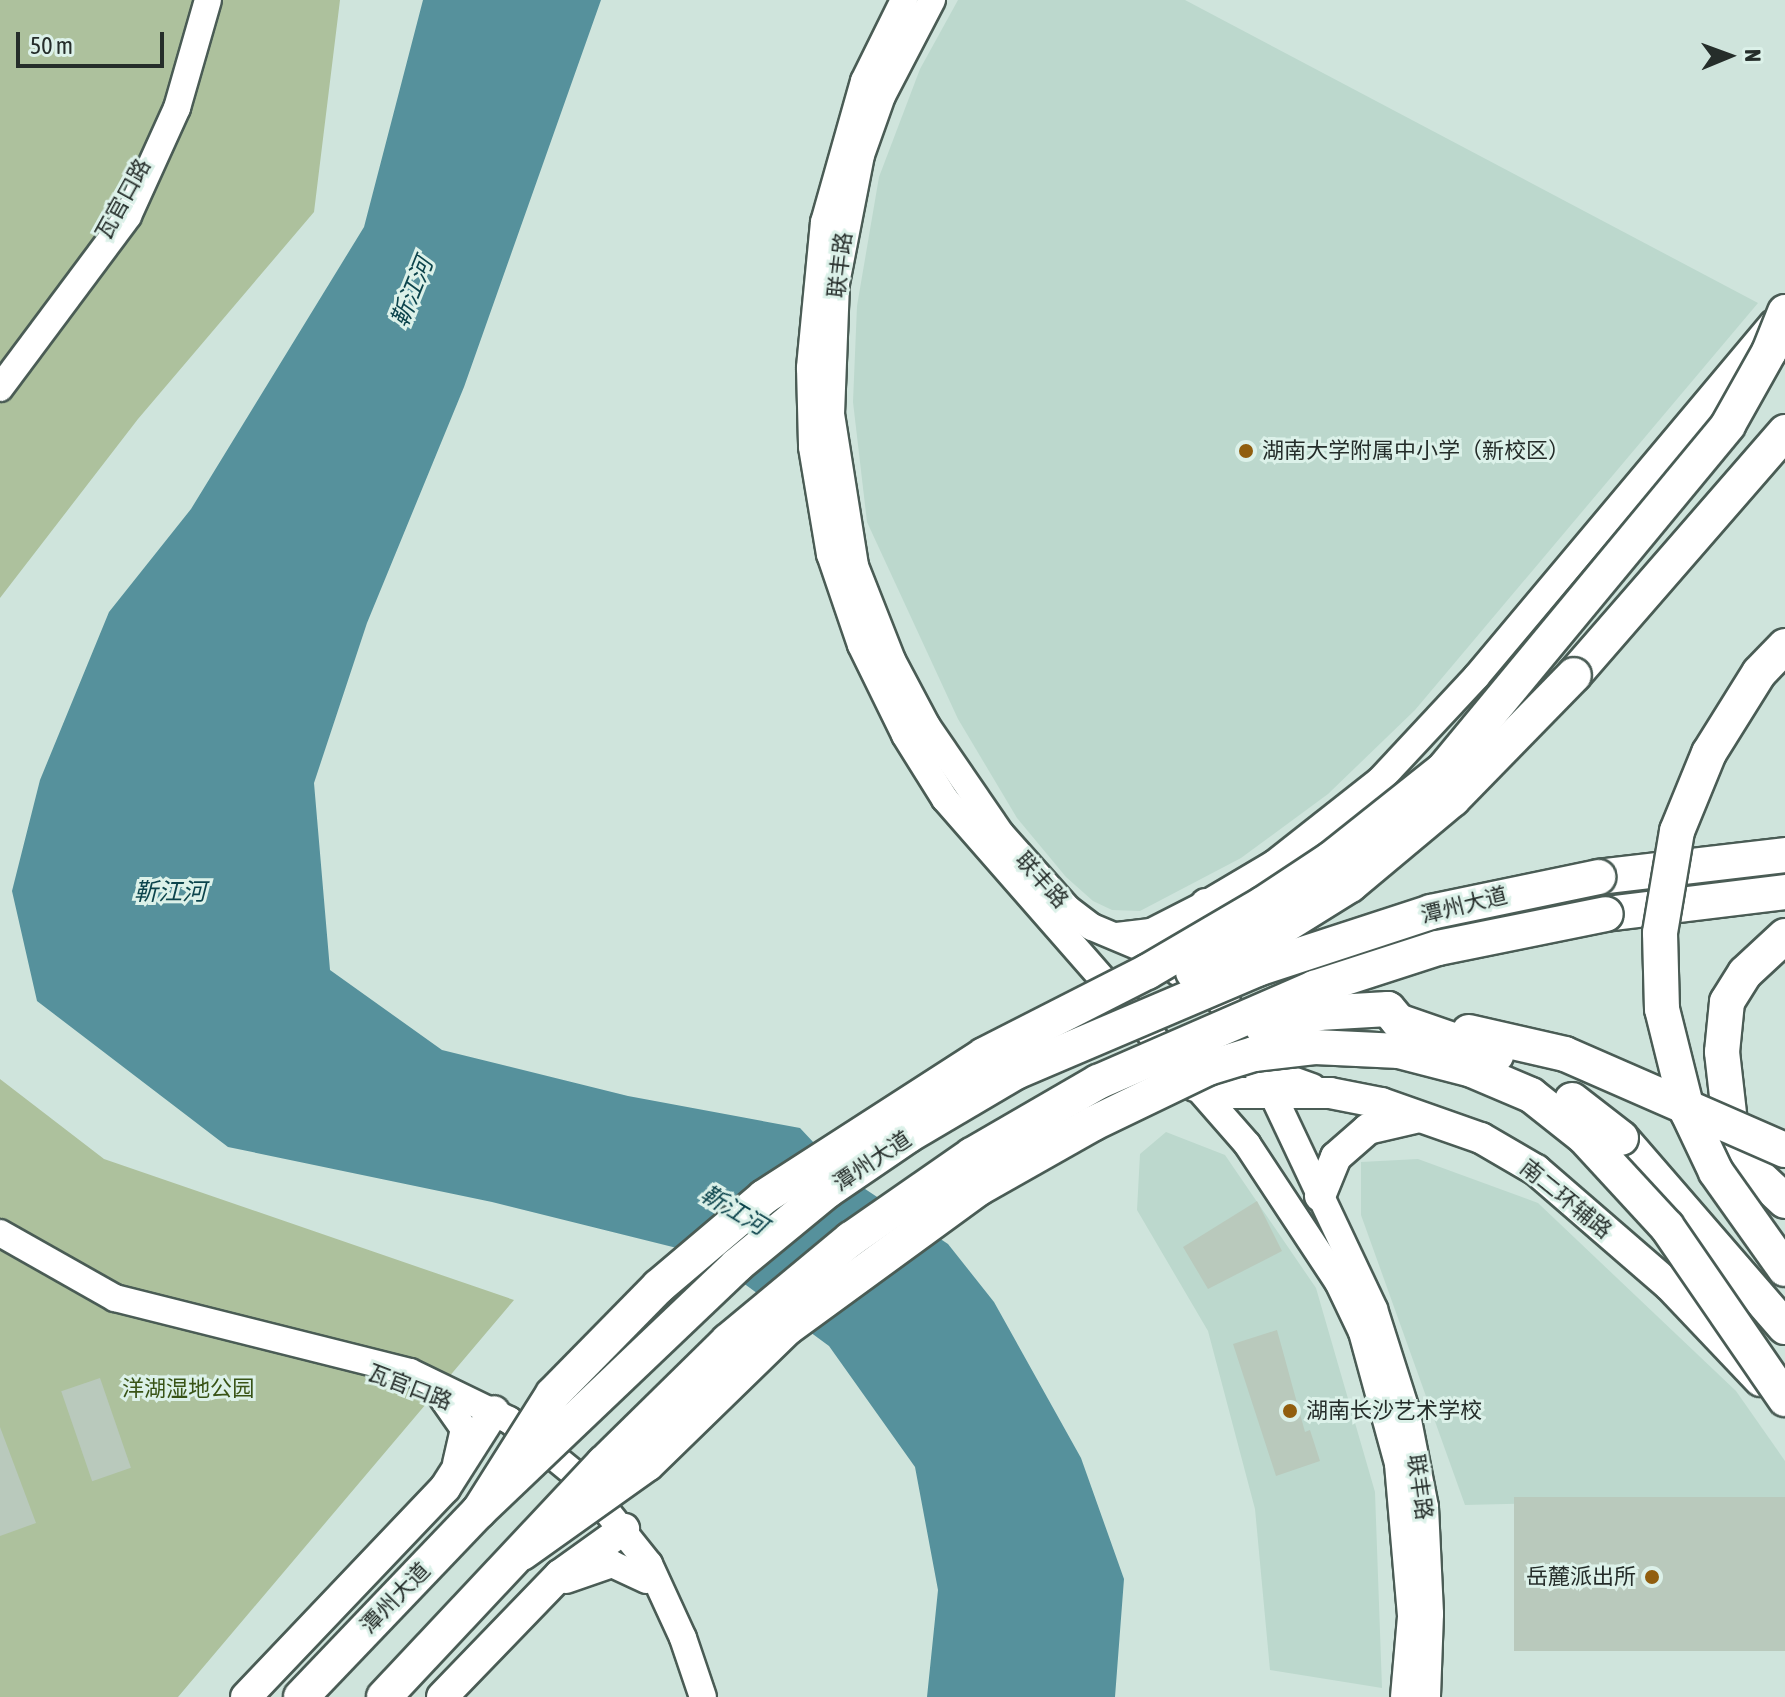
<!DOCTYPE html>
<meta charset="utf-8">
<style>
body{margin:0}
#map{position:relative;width:1785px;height:1697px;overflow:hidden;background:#cfe4dc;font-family:"Asap Condensed","Noto Sans SC",sans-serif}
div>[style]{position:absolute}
.built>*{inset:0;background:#bcd8cd}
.green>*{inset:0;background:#adc19d}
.water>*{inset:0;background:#56919c}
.building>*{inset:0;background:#b9c9bc;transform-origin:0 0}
.roads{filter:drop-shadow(2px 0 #4a5c55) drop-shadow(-2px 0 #4a5c55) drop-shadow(0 2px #4a5c55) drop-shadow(0 -2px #4a5c55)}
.secondary>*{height:26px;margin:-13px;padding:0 13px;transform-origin:13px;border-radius:13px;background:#fff}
.primary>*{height:30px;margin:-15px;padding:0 15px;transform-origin:15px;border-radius:15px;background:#fff}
.highway>*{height:34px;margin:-17px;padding:0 17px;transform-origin:17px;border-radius:17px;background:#fff}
.bridges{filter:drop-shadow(2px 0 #4a5c55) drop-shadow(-2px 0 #4a5c55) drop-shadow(0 2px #4a5c55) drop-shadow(0 -2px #4a5c55)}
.highway-bridge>*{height:34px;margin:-17px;padding:0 17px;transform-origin:17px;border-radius:17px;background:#fff}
.dots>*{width:22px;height:22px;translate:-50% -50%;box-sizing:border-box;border:4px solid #dcf1e9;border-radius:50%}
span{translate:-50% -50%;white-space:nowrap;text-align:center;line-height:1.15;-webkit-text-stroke:6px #dcf1e9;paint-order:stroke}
.street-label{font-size:22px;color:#252d2a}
.poi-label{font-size:22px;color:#252d2a}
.left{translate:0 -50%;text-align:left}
.right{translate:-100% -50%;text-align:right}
.park-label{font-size:22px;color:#385316}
.water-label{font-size:24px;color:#0c444c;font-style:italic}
.north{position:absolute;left:1689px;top:16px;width:80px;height:80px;-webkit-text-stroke:6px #dcf1e9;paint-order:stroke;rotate:89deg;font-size:22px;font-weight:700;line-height:32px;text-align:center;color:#252d2a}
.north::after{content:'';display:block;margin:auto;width:28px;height:36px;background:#252d2a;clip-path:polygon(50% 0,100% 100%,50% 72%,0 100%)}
.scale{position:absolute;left:16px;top:32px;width:148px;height:36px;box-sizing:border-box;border:4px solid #252d2a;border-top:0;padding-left:10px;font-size:24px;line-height:28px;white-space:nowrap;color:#252d2a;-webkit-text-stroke:6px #dcf1e9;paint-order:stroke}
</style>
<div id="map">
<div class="built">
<i style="clip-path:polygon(958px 0,1185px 0,1758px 303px,1415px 710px,1328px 794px,1241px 858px,1140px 911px,1112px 910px,1093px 901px,1066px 877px,1017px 818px,958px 719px,867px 522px,853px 402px,857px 306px,879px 177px,920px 69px)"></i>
<i style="clip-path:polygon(1166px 1132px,1225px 1155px,1316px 1288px,1375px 1492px,1382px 1688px,1270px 1670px,1255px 1509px,1208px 1331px,1137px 1210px,1140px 1154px)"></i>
<i style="clip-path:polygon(1418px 1159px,1538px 1203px,1736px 1391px,1785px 1461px,1785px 1497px,1465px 1505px,1361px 1215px,1361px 1162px)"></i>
</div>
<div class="green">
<i style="clip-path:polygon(0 0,340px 0,314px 212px,138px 419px,0 598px)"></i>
<i style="clip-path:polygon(0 1079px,104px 1159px,514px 1300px,178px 1697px,0 1697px)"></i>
</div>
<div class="water">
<i style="clip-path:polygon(423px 0,601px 0,464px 387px,367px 623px,314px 783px,330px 970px,442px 1050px,628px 1096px,800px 1128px,844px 1175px,948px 1244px,994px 1302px,1081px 1458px,1124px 1579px,1115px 1697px,927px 1697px,938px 1590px,915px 1467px,829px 1346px,705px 1255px,492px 1202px,228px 1147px,37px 1001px,12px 891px,40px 780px,109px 612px,191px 509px,364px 227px)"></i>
</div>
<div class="building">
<i style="clip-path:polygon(1257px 1201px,1282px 1251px,1208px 1289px,1183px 1247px)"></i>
<i style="clip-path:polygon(1277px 1330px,1305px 1432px,1310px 1430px,1320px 1461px,1276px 1476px,1233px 1344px)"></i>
<i style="left:100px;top:1378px;width:95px;height:41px;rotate:71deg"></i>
<i style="clip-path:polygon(0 1427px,36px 1523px,0 1536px)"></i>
<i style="left:1785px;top:1497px;width:154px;height:271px;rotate:90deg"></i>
</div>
<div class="roads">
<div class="secondary">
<i style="left:904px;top:0;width:90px;rotate:116.3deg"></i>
<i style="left:864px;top:81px;width:147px;rotate:105.8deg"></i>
<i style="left:824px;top:222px;width:147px;rotate:95.5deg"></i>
<i style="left:810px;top:368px;width:79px;rotate:88.5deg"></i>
<i style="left:812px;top:447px;width:109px;rotate:80.5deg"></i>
<i style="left:830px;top:554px;width:96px;rotate:71.2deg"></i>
<i style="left:861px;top:645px;width:100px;rotate:63.9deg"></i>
<i style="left:905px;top:735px;width:75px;rotate:58deg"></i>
<i style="left:945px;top:799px;width:459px;rotate:48.8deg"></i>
<i style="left:1247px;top:1144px;width:165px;rotate:56.6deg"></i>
<i style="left:1338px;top:1282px;width:55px;rotate:64.4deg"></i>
<i style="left:1362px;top:1332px;width:137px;rotate:74.7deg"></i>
<i style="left:1398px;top:1464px;width:154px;rotate:85.1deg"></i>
<i style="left:1411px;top:1617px;width:80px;rotate:95deg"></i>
<i style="left:932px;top:0;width:108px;rotate:117.5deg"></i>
<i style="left:882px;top:96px;width:63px;rotate:109.6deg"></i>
<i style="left:861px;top:155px;width:131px;rotate:101deg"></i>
<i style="left:836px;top:284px;width:130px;rotate:92.2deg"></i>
<i style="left:831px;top:414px;width:154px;rotate:81deg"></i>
<i style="left:855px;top:566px;width:101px;rotate:68.5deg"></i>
<i style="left:892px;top:660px;width:75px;rotate:62.1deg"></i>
<i style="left:927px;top:726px;width:131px;rotate:55.6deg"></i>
<i style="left:1001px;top:834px;width:101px;rotate:48.2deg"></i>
<i style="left:1068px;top:909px;width:30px;rotate:37deg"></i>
<i style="left:1092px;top:927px;width:73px;rotate:22.7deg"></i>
<i style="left:1159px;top:955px;width:25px;rotate:42deg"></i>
<i style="left:0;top:388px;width:214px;rotate:-53.3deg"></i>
<i style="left:128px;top:216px;width:119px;rotate:-65.6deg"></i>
<i style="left:177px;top:108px;width:112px;rotate:-74deg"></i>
<i style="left:1117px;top:936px;width:34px;rotate:-7deg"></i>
<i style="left:1151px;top:932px;width:62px;rotate:-27deg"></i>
<i style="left:1206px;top:904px;width:80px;rotate:-30.7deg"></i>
<i style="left:1275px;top:863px;width:134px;rotate:-38.3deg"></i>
<i style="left:1380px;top:780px;width:141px;rotate:-47deg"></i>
<i style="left:1476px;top:677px;width:462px;rotate:-50deg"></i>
<i style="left:1242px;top:1047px;width:55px;rotate:56.9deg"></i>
<i style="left:1272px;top:1093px;width:239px;rotate:64.7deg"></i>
<i style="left:1374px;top:1309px;width:106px;rotate:72.4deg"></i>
<i style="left:1406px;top:1410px;width:99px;rotate:78.9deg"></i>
<i style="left:1425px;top:1507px;width:107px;rotate:87.3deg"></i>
<i style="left:1430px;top:1614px;width:83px;rotate:92.1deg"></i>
<i style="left:0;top:1233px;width:132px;rotate:29.5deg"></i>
<i style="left:115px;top:1298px;width:304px;rotate:14.1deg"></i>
<i style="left:410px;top:1372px;width:110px;rotate:25.9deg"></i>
<i style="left:509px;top:1420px;width:93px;rotate:39.3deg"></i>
<i style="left:581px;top:1479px;width:109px;rotate:51.3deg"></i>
<i style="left:649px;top:1564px;width:81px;rotate:65.3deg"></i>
<i style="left:683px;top:1638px;width:62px;rotate:71.3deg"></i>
<i style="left:441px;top:1396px;width:40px;rotate:55.1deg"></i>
<i style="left:464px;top:1429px;width:35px;rotate:103deg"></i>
<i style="left:566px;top:1580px;width:49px;rotate:-19.2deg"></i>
<i style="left:612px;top:1564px;width:38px;rotate:25deg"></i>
</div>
<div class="primary">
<i style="left:1206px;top:904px;width:30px;rotate:124deg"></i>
<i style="left:1189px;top:929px;width:33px;rotate:83deg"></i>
<i style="left:1193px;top:962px;width:129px;rotate:52.9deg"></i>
<i style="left:1271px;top:1065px;width:19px;rotate:47deg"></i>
<i style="left:1284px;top:1079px;width:29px;rotate:20deg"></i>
<i style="left:1195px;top:1086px;width:40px;rotate:10deg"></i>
<i style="left:1234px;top:1093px;width:96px"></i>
<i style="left:1330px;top:1093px;width:52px;rotate:11.1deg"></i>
<i style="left:1381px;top:1103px;width:106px;rotate:19.3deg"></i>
<i style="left:1481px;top:1138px;width:64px;rotate:30.2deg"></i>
<i style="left:1536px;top:1170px;width:177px;rotate:40.9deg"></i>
<i style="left:1670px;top:1286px;width:131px;rotate:46.5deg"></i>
<i style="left:1320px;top:1196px;width:42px;rotate:-67.7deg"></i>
<i style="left:1336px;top:1157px;width:43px;rotate:-41.2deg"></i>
<i style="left:1368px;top:1129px;width:52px;rotate:-13.2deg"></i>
<i style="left:246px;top:1697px;width:289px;rotate:-46.4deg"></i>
<i style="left:445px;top:1488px;width:91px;rotate:-57.5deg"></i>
<i style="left:442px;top:1697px;width:170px;rotate:-46deg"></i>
<i style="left:560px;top:1575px;width:79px;rotate:-35.7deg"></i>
</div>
<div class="highway">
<i style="left:1574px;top:675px;width:322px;rotate:-49deg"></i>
<i style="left:1598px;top:877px;width:188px;rotate:-6.7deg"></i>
<i style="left:1606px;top:914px;width:180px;rotate:-7deg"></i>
<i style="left:1785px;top:936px;width:54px;rotate:137.2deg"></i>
<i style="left:1745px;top:973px;width:34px;rotate:122deg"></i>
<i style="left:1727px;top:1002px;width:50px;rotate:95.7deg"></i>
<i style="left:1722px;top:1052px;width:80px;rotate:83.5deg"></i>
<i style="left:1731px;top:1131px;width:51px;rotate:59.4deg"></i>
<i style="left:1757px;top:1175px;width:38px;rotate:43deg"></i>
<i style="left:1621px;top:1138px;width:250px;rotate:49.1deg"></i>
</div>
</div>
<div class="bridges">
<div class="highway-bridge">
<i style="left:1785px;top:646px;width:37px;rotate:134deg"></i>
<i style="left:1759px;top:673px;width:94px;rotate:122deg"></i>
<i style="left:1709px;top:753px;width:84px;rotate:112.3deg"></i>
<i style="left:1677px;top:831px;width:103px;rotate:99.5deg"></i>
<i style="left:1660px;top:933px;width:76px;rotate:88.5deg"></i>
<i style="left:1662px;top:1009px;width:107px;rotate:76deg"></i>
<i style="left:1688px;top:1113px;width:65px;rotate:64.6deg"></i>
<i style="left:1716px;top:1172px;width:119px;rotate:54.6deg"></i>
<i style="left:1193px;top:972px;width:102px;rotate:-26.8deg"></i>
<i style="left:1284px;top:926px;width:78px;rotate:-31.8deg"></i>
<i style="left:1350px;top:885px;width:134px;rotate:-39.9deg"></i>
<i style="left:1453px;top:799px;width:173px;rotate:-45.7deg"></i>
<i style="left:1263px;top:1028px;width:58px;rotate:-15deg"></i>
<i style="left:1319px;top:1013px;width:69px;rotate:-3.3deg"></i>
<i style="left:1388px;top:1009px;width:16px;rotate:50deg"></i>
<i style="left:1398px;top:1021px;width:104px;rotate:19.1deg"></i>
<i style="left:1469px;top:1032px;width:98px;rotate:12.9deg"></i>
<i style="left:1565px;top:1054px;width:240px;rotate:23.6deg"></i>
<i style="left:1572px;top:1100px;width:62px;rotate:37.8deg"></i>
<i style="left:479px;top:1511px;width:138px;rotate:-57.7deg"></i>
<i style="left:553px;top:1394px;width:150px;rotate:-45.5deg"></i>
<i style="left:658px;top:1287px;width:139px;rotate:-40.3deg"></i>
<i style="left:764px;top:1197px;width:262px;rotate:-32.8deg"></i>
<i style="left:984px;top:1055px;width:183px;rotate:-27deg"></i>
<i style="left:1147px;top:972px;width:134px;rotate:-30.4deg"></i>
<i style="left:1263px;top:904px;width:82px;rotate:-33.5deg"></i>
<i style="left:1331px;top:859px;width:143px;rotate:-38.5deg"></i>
<i style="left:1443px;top:770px;width:447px;rotate:-50.4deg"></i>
<i style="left:1728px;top:425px;width:84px;rotate:-60.7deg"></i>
<i style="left:1769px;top:352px;width:43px;rotate:-68.2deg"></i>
<i style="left:522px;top:1553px;width:153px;rotate:-35.5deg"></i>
<i style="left:647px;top:1464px;width:195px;rotate:-44.2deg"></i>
<i style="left:787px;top:1328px;width:238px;rotate:-36.1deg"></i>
<i style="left:979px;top:1188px;width:130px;rotate:-29.5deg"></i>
<i style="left:1092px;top:1124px;width:129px;rotate:-25.8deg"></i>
<i style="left:1208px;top:1068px;width:48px;rotate:-16.9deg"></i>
<i style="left:1254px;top:1054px;width:61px;rotate:-6.5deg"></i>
<i style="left:1315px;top:1047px;width:84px;rotate:2.7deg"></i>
<i style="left:1399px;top:1051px;width:75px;rotate:14.6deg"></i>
<i style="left:1472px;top:1070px;width:64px;rotate:23deg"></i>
<i style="left:1531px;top:1095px;width:68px;rotate:38.4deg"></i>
<i style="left:1584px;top:1137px;width:122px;rotate:47.3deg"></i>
<i style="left:1667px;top:1227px;width:209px;rotate:55.5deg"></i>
<i style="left:301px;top:1697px;width:257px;rotate:-46.3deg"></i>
<i style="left:479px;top:1511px;width:355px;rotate:-43.6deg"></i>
<i style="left:736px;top:1266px;width:118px;rotate:-39.5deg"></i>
<i style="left:827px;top:1191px;width:99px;rotate:-34.3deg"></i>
<i style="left:909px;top:1135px;width:124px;rotate:-30.5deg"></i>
<i style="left:1016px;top:1072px;width:262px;rotate:-23.1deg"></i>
<i style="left:1257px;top:969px;width:183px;rotate:-18.1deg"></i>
<i style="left:1431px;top:912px;width:171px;rotate:-11.8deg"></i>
<i style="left:384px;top:1697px;width:321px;rotate:-46.8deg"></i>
<i style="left:604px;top:1463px;width:174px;rotate:-44.5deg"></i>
<i style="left:728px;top:1341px;width:160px;rotate:-39.7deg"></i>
<i style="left:851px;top:1239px;width:147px;rotate:-34.8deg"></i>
<i style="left:972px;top:1155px;width:146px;rotate:-30.1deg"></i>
<i style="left:1098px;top:1082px;width:236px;rotate:-23.5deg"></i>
<i style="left:1314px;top:988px;width:130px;rotate:-17.9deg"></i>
<i style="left:1438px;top:948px;width:171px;rotate:-11.4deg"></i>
</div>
</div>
<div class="dots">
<i style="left:1246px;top:451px;background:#915e0e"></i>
<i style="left:1290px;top:1411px;background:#915e0e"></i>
<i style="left:1652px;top:1577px;background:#915e0e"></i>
</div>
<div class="street-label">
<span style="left:123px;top:199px;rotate:-61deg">瓦官口路</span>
<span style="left:840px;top:265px;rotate:-83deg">联丰路</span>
<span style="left:1042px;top:880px;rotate:48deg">联丰路</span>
<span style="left:1464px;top:905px;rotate:-14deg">潭州大道</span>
<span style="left:872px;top:1161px;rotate:-34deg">潭州大道</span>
<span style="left:1566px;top:1199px;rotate:39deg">南二环辅路</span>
<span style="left:410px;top:1387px;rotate:21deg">瓦官口路</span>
<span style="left:1420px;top:1487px;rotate:82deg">联丰路</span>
<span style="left:395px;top:1598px;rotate:-46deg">潭州大道</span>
</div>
<div class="poi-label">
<span class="left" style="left:1262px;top:451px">湖南大学附属中小学（新校区）</span>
<span class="left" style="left:1306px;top:1411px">湖南长沙艺术学校</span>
<span class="right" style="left:1636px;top:1577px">岳麓派出所</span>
</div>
<div class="park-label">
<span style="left:188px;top:1389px">洋湖湿地公园</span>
</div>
<div class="water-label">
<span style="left:412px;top:292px;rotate:-68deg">靳江河</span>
<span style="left:170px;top:892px">靳江河</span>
<span style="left:734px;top:1210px;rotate:31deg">靳江河</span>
</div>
<div class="north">N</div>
<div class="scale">50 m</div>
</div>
